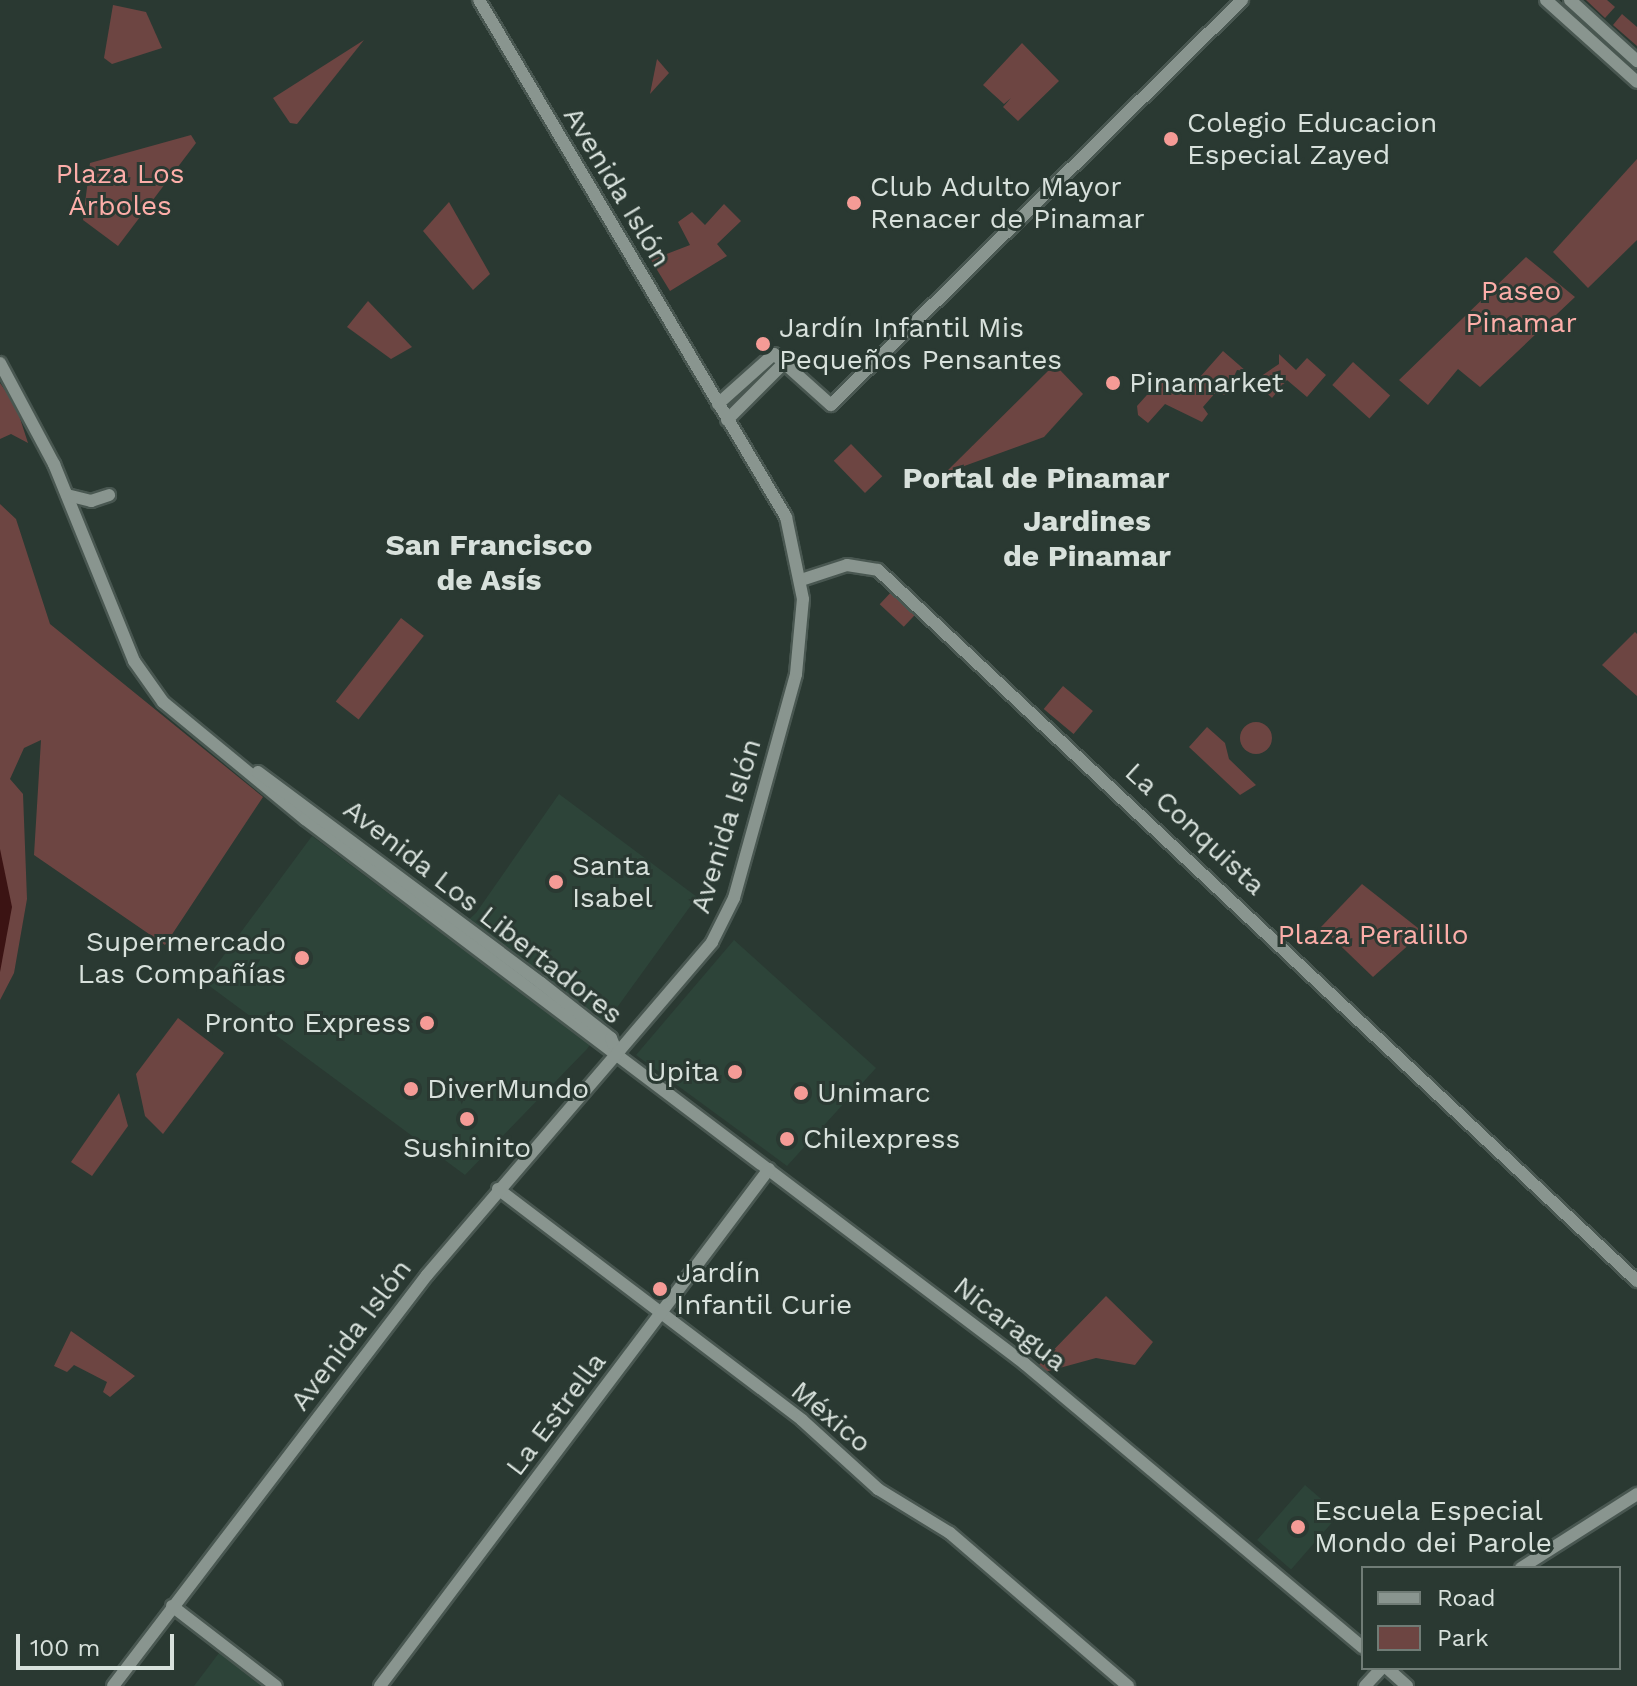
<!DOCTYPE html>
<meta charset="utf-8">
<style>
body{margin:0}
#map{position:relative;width:1637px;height:1686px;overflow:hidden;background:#2a3932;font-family:"Work Sans",sans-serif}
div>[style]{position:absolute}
.built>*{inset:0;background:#2d4439;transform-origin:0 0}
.green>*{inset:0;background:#6d4542;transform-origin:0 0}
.round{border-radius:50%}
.water>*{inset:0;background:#3b1313}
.roads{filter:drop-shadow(2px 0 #495751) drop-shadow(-2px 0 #495751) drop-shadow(0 2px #495751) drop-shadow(0 -2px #495751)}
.secondary>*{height:12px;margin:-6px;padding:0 6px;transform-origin:6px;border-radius:6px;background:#89958f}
.dots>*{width:22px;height:22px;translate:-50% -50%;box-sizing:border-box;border:4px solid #2a3932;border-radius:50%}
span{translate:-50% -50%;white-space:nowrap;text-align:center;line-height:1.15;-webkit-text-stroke:6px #2a3932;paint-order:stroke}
.poi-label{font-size:28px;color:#d8e1dc}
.left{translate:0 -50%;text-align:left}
.right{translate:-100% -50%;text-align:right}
.park-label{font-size:28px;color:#fdaea9}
.street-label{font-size:28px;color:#d8e1dc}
.neighbourhood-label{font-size:30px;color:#d8e1dc;font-weight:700}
.legend{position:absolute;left:1361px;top:1566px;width:260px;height:104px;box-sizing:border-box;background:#2a3932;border:2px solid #707c76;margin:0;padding:10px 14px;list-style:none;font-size:24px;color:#d8e1dc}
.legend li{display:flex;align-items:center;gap:16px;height:40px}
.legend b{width:40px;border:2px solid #707c76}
.scale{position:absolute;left:16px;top:1634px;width:158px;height:36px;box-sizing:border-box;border:4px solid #d8e1dc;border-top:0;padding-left:10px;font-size:24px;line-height:28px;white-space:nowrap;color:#d8e1dc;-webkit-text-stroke:6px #2a3932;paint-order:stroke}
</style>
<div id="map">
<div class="built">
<i style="clip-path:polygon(559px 794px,697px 897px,587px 1049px,465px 1175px,204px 982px,312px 836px,448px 938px,476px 913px)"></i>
<i style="clip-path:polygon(734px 940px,876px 1068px,787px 1166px,636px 1055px)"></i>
<i style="left:1305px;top:1485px;width:45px;height:73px;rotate:41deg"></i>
<i style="clip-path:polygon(222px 1649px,271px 1686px,194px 1686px)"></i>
</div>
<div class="green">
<i style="clip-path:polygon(1586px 0,1607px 0,1615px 7px,1605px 18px)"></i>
<i style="clip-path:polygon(113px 5px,146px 12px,162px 48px,112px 64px,104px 58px)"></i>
<i style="clip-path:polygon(1622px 14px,1637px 27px,1637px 46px,1613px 25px)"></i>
<i style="clip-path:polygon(364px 40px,297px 124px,290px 123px,273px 98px)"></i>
<i style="clip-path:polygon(1022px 43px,1059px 81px,1018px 121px,1003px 107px,1011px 98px,1004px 104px,983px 85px)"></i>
<i style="clip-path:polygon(657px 59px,669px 73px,650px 94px)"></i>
<i style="clip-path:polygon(191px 135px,196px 143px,118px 246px,83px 220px,90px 163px)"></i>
<i style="clip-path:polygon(1637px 159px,1637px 240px,1588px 288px,1553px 252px)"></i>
<i style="clip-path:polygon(449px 202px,490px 274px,473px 290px,423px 231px)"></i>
<i style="clip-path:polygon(724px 204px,741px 221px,717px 244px,727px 256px,670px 291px,651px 260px,690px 245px,678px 222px,692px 212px,705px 225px)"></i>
<i style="clip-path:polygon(1526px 257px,1575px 297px,1480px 387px,1458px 369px,1428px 405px,1399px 380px)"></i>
<i style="clip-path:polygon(368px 301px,412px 347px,391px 359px,347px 327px)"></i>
<i style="clip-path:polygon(1223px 351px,1246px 371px,1237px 370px,1225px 395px,1216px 392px,1203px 407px,1208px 414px,1202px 422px,1165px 404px,1148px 423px,1138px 415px,1137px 406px,1164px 376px,1185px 394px)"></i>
<i style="clip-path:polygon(1279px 354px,1296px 370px,1307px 358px,1326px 375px,1307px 397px,1287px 380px,1272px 398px,1254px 381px,1279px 364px)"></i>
<i style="left:1353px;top:362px;width:50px;height:31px;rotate:42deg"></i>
<i style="clip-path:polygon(1059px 369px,1083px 394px,1044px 437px,945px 473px,1048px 371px)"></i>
<i style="clip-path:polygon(0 383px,16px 406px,28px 443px,11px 434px,0 439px)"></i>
<i style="left:851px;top:444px;width:45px;height:24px;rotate:46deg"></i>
<i style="clip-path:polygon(0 504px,16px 519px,50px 624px,263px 797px,165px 945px,34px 855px,41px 740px,24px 748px,10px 779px,23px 794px,27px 899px,14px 973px,0 1000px)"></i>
<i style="left:894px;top:589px;width:33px;height:21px;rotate:43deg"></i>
<i style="left:401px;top:618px;width:29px;height:106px;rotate:38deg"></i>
<i style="clip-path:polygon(1635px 632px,1637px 634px,1637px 696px,1602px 665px)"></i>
<i style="left:1063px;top:686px;width:39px;height:30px;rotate:40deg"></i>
<i class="round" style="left:1240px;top:722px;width:32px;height:32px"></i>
<i style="clip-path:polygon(1207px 727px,1225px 743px,1229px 759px,1256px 785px,1240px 795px,1189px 747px)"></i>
<i style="clip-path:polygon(1362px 884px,1423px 932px,1373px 977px,1321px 927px)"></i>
<i style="clip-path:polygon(178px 1018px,224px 1053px,163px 1134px,145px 1116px,136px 1074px)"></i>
<i style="clip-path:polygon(119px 1093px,128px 1126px,92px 1176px,71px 1162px)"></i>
<i style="clip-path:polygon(1106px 1296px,1153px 1342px,1135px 1365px,1096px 1358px,1045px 1372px,1037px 1367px)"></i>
<i style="clip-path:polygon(71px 1331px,135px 1376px,110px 1397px,103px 1392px,107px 1382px,74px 1365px,67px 1372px,54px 1366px)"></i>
</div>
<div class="water">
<i style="clip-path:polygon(0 849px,12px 907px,0 972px)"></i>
</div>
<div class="roads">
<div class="secondary">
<i style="left:1546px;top:0;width:122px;rotate:42deg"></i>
<i style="left:1570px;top:0;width:91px;rotate:42.3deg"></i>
<i style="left:0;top:363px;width:115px;rotate:61.9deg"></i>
<i style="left:54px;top:464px;width:213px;rotate:67.9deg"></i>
<i style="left:134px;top:661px;width:50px;rotate:54.7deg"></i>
<i style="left:163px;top:702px;width:184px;rotate:39.5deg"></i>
<i style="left:305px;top:819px;width:903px;rotate:37.12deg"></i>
<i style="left:1025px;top:1364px;width:441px;rotate:40deg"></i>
<i style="left:718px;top:404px;width:75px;rotate:-41.8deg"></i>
<i style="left:774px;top:354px;width:76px;rotate:41.8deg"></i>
<i style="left:831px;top:405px;width:577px;rotate:-44.58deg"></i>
<i style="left:727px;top:420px;width:83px;rotate:-45deg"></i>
<i style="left:67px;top:495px;width:25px;rotate:14deg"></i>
<i style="left:91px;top:501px;width:19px;rotate:-18deg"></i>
<i style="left:801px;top:580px;width:48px;rotate:-18.1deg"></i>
<i style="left:847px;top:565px;width:31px;rotate:9deg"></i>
<i style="left:878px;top:570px;width:1040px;rotate:43.13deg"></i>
<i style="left:258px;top:772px;width:353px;rotate:36.7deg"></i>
<i style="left:541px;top:983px;width:89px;rotate:38.2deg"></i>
<i style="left:611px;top:1038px;width:15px;rotate:67deg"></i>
<i style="left:498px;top:1189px;width:382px;rotate:37.2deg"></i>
<i style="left:802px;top:1420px;width:103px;rotate:42.2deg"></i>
<i style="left:878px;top:1489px;width:84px;rotate:31.4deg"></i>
<i style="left:950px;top:1533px;width:235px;rotate:40.7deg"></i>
<i style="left:1521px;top:1568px;width:138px;rotate:-32.5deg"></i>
<i style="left:172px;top:1606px;width:131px;rotate:37.6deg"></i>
<i style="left:1387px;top:1668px;width:27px;rotate:42deg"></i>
<i style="left:113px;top:1686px;width:517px;rotate:-52.62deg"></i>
<i style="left:427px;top:1275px;width:438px;rotate:-49.4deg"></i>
<i style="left:712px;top:942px;width:49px;rotate:-63.4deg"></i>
<i style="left:734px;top:898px;width:232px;rotate:-74.5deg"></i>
<i style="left:796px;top:674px;width:75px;rotate:-84.7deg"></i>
<i style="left:803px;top:599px;width:84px;rotate:-101.7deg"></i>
<i style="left:786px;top:517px;width:601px;rotate:-120.7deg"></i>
<i style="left:380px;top:1686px;width:647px;rotate:-53.04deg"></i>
<i style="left:1365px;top:1686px;width:25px;rotate:-47deg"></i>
</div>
</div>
<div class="dots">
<i style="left:1171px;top:139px;background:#f59b96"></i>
<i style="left:854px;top:203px;background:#f59b96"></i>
<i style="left:763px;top:344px;background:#f59b96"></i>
<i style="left:1113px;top:383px;background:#f59b96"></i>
<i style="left:556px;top:882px;background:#f59b96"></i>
<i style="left:302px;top:958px;background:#f59b96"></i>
<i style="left:427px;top:1023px;background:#f59b96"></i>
<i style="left:735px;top:1072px;background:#f59b96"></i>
<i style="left:411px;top:1089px;background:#f59b96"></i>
<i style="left:801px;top:1093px;background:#f59b96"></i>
<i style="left:467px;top:1119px;background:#f59b96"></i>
<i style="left:787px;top:1139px;background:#f59b96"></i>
<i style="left:660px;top:1289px;background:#f59b96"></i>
<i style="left:1298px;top:1527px;background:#f59b96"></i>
</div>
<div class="poi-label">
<span class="left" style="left:1187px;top:139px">Colegio Educacion<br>Especial Zayed</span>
<span class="left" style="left:870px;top:203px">Club Adulto Mayor<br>Renacer de Pinamar</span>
<span class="left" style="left:779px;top:344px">Jardín Infantil Mis<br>Pequeños Pensantes</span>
<span class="left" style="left:1129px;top:383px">Pinamarket</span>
<span class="left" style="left:572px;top:882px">Santa<br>Isabel</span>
<span class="right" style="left:286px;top:958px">Supermercado<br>Las Compañías</span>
<span class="right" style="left:411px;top:1023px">Pronto Express</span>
<span class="right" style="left:719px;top:1072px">Upita</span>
<span class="left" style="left:427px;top:1089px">DiverMundo</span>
<span class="left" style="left:817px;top:1093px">Unimarc</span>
<span class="left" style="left:803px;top:1139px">Chilexpress</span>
<span style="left:467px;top:1148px">Sushinito</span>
<span class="left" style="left:676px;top:1289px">Jardín<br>Infantil Curie</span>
<span class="left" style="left:1314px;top:1527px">Escuela Especial<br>Mondo dei Parole</span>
</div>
<div class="park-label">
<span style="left:120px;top:190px">Plaza Los<br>Árboles</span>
<span style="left:1521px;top:307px">Paseo<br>Pinamar</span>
<span style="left:1373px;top:935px">Plaza Peralillo</span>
</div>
<div class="street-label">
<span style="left:617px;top:187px;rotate:59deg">Avenida Islón</span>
<span style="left:726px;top:826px;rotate:-73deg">Avenida Islón</span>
<span style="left:1195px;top:829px;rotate:43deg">La Conquista</span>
<span style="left:483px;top:912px;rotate:38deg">Avenida Los Libertadores</span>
<span style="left:1010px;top:1324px;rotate:38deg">Nicaragua</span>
<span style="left:351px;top:1335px;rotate:-53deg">Avenida Islón</span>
<span style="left:556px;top:1414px;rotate:-53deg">La Estrella</span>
<span style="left:831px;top:1417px;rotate:40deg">México</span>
</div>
<div class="neighbourhood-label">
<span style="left:1036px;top:478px">Portal de Pinamar</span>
<span style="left:1087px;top:538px">Jardines<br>de Pinamar</span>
<span style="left:489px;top:562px">San Francisco<br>de Asís</span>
</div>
<ul class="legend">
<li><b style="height:10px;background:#89958f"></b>Road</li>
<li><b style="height:22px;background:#6d4542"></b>Park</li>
</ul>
<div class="scale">100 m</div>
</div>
